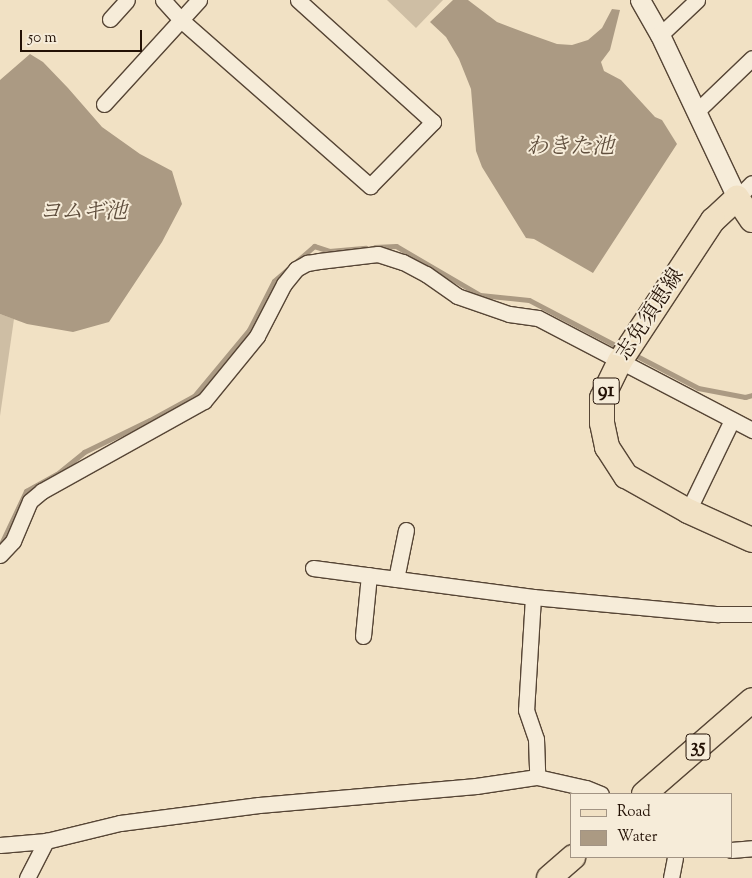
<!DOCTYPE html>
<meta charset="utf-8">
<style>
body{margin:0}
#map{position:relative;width:752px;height:878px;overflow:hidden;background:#f1e1c4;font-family:"Sorts Mill Goudy","Noto Serif JP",serif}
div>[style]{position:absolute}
.green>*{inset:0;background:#cebea4}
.water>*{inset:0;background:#ab9a83}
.stream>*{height:5px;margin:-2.5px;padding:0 2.5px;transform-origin:2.5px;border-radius:2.5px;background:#ab9a83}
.roads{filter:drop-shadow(1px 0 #564535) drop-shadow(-1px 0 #564535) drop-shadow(0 1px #564535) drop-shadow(0 -1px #564535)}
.minor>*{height:15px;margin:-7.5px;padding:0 7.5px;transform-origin:7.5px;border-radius:7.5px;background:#f6ecd9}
.tertiary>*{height:19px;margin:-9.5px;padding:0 9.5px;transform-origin:9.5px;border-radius:9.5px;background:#f6ecd9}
.primary>*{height:24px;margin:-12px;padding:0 12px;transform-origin:12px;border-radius:12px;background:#f1e1c4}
span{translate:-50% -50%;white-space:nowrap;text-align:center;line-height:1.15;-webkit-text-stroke:4px #f6ecd9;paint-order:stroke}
.shield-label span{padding:1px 4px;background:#f6ecd9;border:1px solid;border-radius:4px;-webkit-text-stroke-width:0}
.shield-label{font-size:20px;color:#231105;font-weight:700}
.street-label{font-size:21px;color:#231105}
.water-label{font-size:22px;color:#604f3e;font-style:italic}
.legend{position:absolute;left:570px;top:793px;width:162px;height:65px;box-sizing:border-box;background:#f6ecd9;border:1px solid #a29484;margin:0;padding:6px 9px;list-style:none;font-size:15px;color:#231105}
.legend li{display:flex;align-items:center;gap:10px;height:25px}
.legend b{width:25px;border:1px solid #a29484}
.scale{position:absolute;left:20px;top:30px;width:122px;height:22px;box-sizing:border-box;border:2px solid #231105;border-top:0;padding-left:6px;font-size:15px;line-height:18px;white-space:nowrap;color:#231105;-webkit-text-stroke:4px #f6ecd9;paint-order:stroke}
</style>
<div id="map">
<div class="green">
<i style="clip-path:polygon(387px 0,443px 0,416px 28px)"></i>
<i style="clip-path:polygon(0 314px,14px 319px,0 416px)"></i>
</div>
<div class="water">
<i style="clip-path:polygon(453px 0,468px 0,497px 22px,526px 33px,557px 44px,572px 45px,588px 40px,602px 28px,612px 9px,620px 10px,610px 50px,601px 62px,604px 71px,621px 80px,655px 117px,662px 120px,677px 144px,593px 273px,534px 239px,526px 238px,482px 167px,476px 151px,471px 89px,459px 59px,446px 37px,430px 22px)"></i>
<i style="clip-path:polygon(30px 54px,43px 62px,68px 88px,102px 127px,140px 154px,172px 171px,182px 204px,162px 242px,109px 322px,73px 332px,27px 324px,0 314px,0 80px)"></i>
</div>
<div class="stream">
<i style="left:375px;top:247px;width:21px;rotate:-3deg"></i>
<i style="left:396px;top:246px;width:97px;rotate:30.3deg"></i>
<i style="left:480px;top:295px;width:49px;rotate:5.8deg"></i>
<i style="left:529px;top:300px;width:104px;rotate:27.6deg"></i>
<i style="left:297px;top:261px;width:23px;rotate:-41deg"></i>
<i style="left:314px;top:246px;width:16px;rotate:18deg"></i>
<i style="left:329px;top:251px;width:37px;rotate:-5deg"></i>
<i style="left:633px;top:354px;width:73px;rotate:27.6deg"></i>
<i style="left:698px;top:388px;width:48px;rotate:10.8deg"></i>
<i style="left:745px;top:397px;width:7px;rotate:-16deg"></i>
<i style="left:0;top:546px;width:61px;rotate:-64.7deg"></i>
<i style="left:26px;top:491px;width:35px;rotate:-29deg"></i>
<i style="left:57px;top:474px;width:35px;rotate:-39deg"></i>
<i style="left:84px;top:452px;width:73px;rotate:-25.9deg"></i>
<i style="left:150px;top:420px;width:50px;rotate:-28.6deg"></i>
<i style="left:194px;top:396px;width:86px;rotate:-50.2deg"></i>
<i style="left:249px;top:330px;width:55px;rotate:-63deg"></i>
<i style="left:274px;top:281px;width:18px;rotate:-41deg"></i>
</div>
<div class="roads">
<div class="minor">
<i style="left:163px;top:0;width:27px;rotate:48deg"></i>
<i style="left:181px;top:20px;width:252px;rotate:41.3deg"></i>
<i style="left:370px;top:186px;width:90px;rotate:-45.5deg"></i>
<i style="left:433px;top:122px;width:182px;rotate:-137.9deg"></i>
<i style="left:110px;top:19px;width:25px;rotate:-48deg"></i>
<i style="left:660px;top:35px;width:51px;rotate:-43.4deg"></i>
<i style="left:104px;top:104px;width:141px;rotate:-47.6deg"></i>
<i style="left:697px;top:111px;width:76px;rotate:-43.9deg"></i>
<i style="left:737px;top:198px;width:21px;rotate:-45deg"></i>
<i style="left:688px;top:511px;width:101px;rotate:-64.2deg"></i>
<i style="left:0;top:555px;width:19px;rotate:-47deg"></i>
<i style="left:13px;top:541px;width:43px;rotate:-67deg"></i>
<i style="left:30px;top:501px;width:16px;rotate:-40deg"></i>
<i style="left:42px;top:491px;width:185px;rotate:-29.1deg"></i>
<i style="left:204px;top:401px;width:84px;rotate:-50.8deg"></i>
<i style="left:257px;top:336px;width:59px;rotate:-62.6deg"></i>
<i style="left:284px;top:284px;width:19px;rotate:-51deg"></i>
<i style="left:296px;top:269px;width:13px;rotate:-29deg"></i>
<i style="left:307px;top:263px;width:12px;rotate:-9deg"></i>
<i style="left:319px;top:261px;width:59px;rotate:-6.8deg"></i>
<i style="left:378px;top:254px;width:26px;rotate:18deg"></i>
<i style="left:403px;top:262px;width:26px;rotate:28deg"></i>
<i style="left:426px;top:274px;width:38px;rotate:35deg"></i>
<i style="left:457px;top:296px;width:55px;rotate:19.1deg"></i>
<i style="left:509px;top:314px;width:29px;rotate:8deg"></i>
<i style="left:538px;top:318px;width:242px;rotate:27.6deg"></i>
<i style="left:313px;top:568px;width:222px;rotate:7.5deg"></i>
<i style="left:533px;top:597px;width:186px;rotate:5.3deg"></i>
<i style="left:718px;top:614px;width:34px"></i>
<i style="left:396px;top:579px;width:50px;rotate:-78.5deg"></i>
<i style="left:533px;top:597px;width:113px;rotate:93.5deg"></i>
<i style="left:526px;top:710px;width:31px;rotate:71deg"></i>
<i style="left:536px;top:739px;width:38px;rotate:88deg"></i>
<i style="left:363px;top:636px;width:61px;rotate:-84.4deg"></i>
<i style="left:0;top:845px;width:46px;rotate:-5deg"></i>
<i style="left:46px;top:841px;width:76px;rotate:-13.7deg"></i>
<i style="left:120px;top:823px;width:140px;rotate:-7.4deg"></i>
<i style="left:259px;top:805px;width:218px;rotate:-5deg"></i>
<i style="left:476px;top:786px;width:62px;rotate:-8.4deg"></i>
<i style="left:537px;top:777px;width:50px;rotate:12.7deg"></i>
<i style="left:586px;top:788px;width:16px;rotate:22deg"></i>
<i style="left:731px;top:850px;width:21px;rotate:-5deg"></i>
<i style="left:27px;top:878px;width:42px;rotate:-62.8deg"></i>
<i style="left:671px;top:878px;width:21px;rotate:-79deg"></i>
</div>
<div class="tertiary">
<i style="left:640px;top:0;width:40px;rotate:60.3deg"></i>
<i style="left:660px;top:35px;width:180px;rotate:64.7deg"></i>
</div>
<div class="primary">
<i style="left:752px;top:220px;width:27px;rotate:-124deg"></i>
<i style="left:737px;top:198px;width:33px;rotate:137deg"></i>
<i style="left:713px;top:220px;width:169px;rotate:123.4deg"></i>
<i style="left:620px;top:361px;width:41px;rotate:115.9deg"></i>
<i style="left:602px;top:398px;width:25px;rotate:90deg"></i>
<i style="left:602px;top:423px;width:25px;rotate:78deg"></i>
<i style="left:607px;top:447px;width:35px;rotate:57deg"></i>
<i style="left:626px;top:476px;width:71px;rotate:29.4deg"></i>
<i style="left:688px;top:511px;width:70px;rotate:24.4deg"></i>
<i style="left:644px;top:794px;width:143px;rotate:-41deg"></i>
<i style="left:549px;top:878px;width:32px;rotate:-41deg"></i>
</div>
</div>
<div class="shield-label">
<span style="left:606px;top:391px">91</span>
<span style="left:698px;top:747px">35</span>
</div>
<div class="street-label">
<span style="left:651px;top:315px;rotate:-57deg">志免須恵線</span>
</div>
<div class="water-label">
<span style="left:570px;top:149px">わきた池</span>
<span style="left:83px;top:214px">ヨムギ池</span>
</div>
<ul class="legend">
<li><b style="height:6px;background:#f1e1c4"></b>Road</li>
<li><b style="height:14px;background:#ab9a83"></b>Water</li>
</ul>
<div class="scale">50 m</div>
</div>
